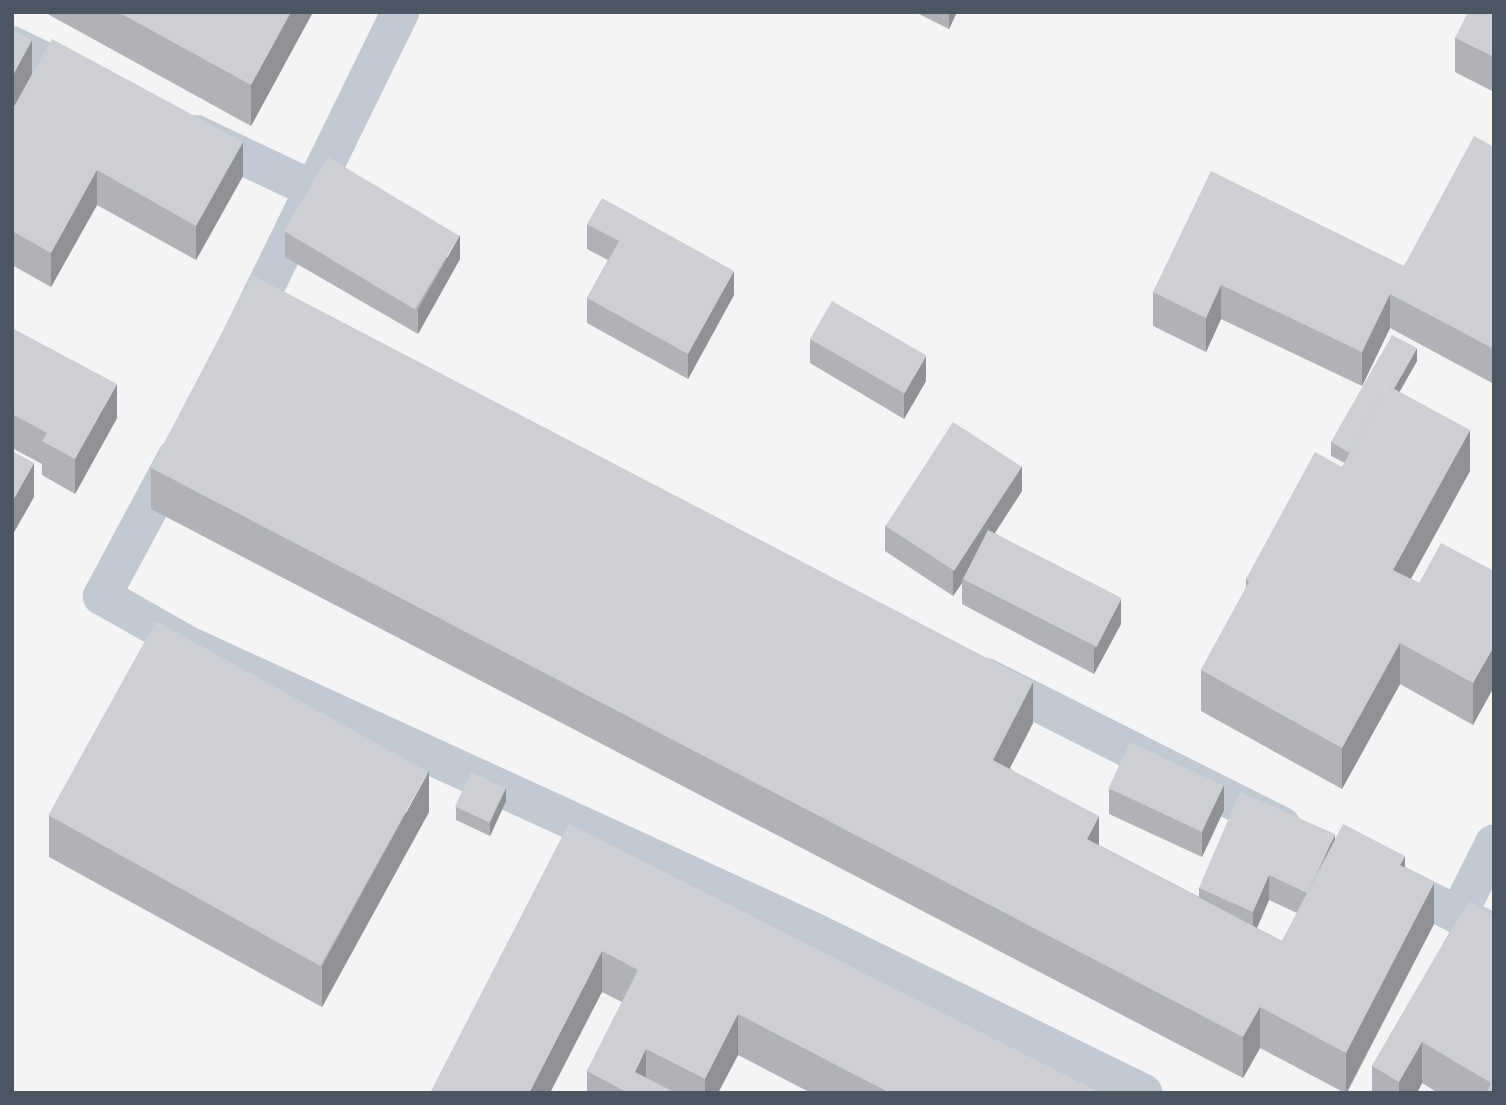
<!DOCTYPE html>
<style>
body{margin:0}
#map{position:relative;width:1506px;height:1105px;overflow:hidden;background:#f5f3f3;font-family:Jost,sans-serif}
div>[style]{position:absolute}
.street>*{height:38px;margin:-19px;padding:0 19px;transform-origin:19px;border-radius:19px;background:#c1cad2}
.wall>*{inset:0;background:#b0b2b7}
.shaded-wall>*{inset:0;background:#909195}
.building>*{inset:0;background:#cdcfd5;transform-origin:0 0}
span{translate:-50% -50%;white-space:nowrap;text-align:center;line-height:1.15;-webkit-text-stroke:5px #fff;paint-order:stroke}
.frame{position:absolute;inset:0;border:14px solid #4a5661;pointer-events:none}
</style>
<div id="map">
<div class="street">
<i style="left:12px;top:45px;width:85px;rotate:26deg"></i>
<i style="left:196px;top:134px;width:131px;rotate:25.4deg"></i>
<i style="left:244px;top:331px;width:355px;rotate:-63.9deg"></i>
<i style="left:176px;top:458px;width:157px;rotate:118.2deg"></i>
<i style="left:102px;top:596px;width:97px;rotate:29.7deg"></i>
<i style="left:186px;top:644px;width:690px;rotate:24.6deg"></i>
<i style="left:813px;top:931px;width:368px;rotate:26.1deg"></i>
<i style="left:986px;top:677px;width:331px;rotate:26.7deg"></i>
<i style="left:1389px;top:880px;width:118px;rotate:26.8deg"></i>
<i style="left:1458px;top:915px;width:80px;rotate:-63.4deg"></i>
</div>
<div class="wall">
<i style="clip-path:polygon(44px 12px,313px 12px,251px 126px)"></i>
<i style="clip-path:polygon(915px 12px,957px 12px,949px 29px)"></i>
<i style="clip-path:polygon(1494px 12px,1494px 92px,1455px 72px,1455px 38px)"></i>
<i style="clip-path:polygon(12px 30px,32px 74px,243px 176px,196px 260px,97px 205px,51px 287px,12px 265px)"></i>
<i style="clip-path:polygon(1494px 147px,1494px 384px,1390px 328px,1362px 386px,1221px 319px,1206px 352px,1153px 326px,1153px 292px,1404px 266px)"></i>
<i style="clip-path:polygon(587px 224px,734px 295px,688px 379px,587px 323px,587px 298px,608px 260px,587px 249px)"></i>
<i style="clip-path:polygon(285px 232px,460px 259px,418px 334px,285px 257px)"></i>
<i style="clip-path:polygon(12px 328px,117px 418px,75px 494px,42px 475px,42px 464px,12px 448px)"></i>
<i style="clip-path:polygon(810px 339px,926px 381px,904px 419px,810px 363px)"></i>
<i style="clip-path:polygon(1417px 361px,1399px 392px,1470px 471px,1411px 579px,1419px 583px,1494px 571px,1473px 725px,1400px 684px,1342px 789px,1201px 711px,1201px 670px,1246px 588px,1246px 579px,1342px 467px,1345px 463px,1331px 456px,1331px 442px)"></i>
<i style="clip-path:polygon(evenodd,151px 468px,1033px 723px,1010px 768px,1099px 845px,1199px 897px,1199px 888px,1335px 841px,1405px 868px,1434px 924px,1347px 1093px,1345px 1093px,1260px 1048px,1243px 1078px,151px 509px,151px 468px,1269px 900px,1297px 913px,1282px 941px,1257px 928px,1269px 900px)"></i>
<i style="clip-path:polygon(1022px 491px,995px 533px,1121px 624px,1094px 674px,962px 604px,962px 583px,953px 596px,885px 551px,885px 526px)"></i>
<i style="clip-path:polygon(1109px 789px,1224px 810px,1202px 857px,1109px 814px)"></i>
<i style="clip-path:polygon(506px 801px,490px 836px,456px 820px,456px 807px)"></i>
<i style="clip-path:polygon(429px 812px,322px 1007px,49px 857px,49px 816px)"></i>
<i style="clip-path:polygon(569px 823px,1102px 1093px,811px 1093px,738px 1055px,718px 1093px,587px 1093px,587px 1071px,622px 1002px,602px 992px)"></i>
<i style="clip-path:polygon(1468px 901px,1494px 1093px,1438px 1093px,1422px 1083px,1417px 1093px,1372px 1093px,1372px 1066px)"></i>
</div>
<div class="shaded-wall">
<i style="clip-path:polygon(291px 12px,313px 12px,251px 126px,251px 85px)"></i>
<i style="clip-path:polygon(949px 12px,957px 12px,949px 29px)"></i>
<i style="clip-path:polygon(32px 40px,32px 74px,12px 111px,12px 77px)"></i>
<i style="clip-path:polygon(243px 142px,243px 176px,196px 260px,196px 226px)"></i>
<i style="clip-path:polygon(97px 170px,97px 205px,51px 287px,51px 253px)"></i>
<i style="clip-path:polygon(460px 235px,460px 259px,418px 334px,418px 309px)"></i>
<i style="clip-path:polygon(734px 271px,734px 295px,688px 379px,688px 354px)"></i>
<i style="clip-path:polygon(1221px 285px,1221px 319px,1206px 352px,1206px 318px)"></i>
<i style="clip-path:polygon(1390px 294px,1390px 328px,1362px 386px,1362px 352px)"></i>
<i style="clip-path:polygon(1417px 348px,1417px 361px,1356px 469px,1356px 456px)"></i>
<i style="clip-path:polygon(926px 356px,926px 381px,904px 419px,904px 394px)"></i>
<i style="clip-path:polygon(117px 384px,117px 418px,75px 494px,75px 459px)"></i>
<i style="clip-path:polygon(1470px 430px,1470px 471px,1393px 611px,1393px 570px)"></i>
<i style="clip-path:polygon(34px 463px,34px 497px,12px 536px,12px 502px)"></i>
<i style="clip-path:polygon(1022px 466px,1022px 491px,964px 580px,962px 579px,962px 583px,953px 596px,953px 571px)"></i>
<i style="clip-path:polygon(1121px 599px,1121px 624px,1094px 674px,1094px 650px)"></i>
<i style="clip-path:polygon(1400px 643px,1400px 684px,1342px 789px,1342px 748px)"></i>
<i style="clip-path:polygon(1494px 646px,1494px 687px,1473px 725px,1473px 683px)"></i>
<i style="clip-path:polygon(1033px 682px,1033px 723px,993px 801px,993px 760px)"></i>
<i style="clip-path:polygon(429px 771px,429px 812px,322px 1007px,322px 966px)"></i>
<i style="clip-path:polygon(1224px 785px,1224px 810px,1202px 857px,1202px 832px)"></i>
<i style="clip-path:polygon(506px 788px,506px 801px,490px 836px,490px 823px)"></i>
<i style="clip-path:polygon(1099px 816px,1099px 857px,1087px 839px)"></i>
<i style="clip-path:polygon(1335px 834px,1335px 859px,1309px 893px)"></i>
<i style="clip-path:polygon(1405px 856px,1405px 897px,1400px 865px)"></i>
<i style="clip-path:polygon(1269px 875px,1269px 900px,1253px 937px,1253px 912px)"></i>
<i style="clip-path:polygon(1434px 883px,1434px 924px,1346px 1093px,1346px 1053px)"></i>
<i style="clip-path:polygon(602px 951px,602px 992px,550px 1093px,529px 1093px)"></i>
<i style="clip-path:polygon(1260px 1007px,1260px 1048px,1243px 1078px,1243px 1037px)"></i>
<i style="clip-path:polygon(738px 1014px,738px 1055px,718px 1093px,705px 1093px,705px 1079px)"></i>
<i style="clip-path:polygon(1422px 1042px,1422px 1083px,1417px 1093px,1399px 1093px,1399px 1082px)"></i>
<i style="clip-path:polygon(646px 1049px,646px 1090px,635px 1072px)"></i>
</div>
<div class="building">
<i style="clip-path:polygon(118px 12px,291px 12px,251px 85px)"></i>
<i style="clip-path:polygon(1468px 12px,1494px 12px,1494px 57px,1455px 38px)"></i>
<i style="clip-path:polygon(12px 30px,32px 40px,12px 77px)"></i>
<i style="clip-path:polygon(52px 39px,243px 142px,196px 226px,97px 170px,51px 253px,12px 231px,12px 110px)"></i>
<i style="clip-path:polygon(1474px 136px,1494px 147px,1494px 349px,1390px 294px,1362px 352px,1221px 285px,1206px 318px,1153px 292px,1211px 171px,1404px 266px)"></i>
<i style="left:328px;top:157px;width:153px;height:86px;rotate:31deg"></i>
<i style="clip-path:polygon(602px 198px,734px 271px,688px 354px,587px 298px,619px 241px,587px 224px)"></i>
<i style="clip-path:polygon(252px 275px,1033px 682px,993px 760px,1099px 816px,1087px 839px,1282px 941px,1343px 824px,1405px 856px,1400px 865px,1434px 883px,1346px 1053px,1260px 1007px,1243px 1037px,151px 468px)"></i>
<i style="left:832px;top:301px;width:109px;height:44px;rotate:30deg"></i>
<i style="clip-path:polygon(12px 328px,117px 384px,75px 459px,42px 441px,47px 433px,12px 414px)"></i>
<i style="clip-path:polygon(1392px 335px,1417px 348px,1394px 389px,1387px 385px,1350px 453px,1331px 442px)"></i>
<i style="clip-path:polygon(1387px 385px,1470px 430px,1393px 570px,1419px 583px,1441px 543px,1494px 571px,1494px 646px,1473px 683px,1400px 643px,1342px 748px,1201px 670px,1249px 582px,1246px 579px,1315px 452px,1342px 467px)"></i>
<i style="left:953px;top:422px;width:82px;height:124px;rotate:33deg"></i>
<i style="clip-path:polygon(12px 451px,34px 463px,12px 502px)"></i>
<i style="left:988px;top:530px;width:150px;height:55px;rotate:27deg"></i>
<i style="left:156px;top:621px;width:311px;height:222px;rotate:29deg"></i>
<i style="left:1130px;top:742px;width:103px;height:51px;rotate:25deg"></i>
<i style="left:471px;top:772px;width:38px;height:38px;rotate:25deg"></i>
<i style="clip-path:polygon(1240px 792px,1335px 834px,1316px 875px,1307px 893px,1269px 875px,1253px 912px,1199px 888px)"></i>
<i style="clip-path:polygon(569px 823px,1102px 1093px,890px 1093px,738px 1014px,705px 1079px,646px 1049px,635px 1072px,676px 1093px,628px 1093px,587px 1071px,638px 970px,602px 951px,529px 1093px,430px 1093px)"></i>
<i style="clip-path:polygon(1468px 901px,1494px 916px,1494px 1093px,1486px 1093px,1491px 1083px,1422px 1042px,1399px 1082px,1372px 1066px)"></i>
</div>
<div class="frame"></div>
</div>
